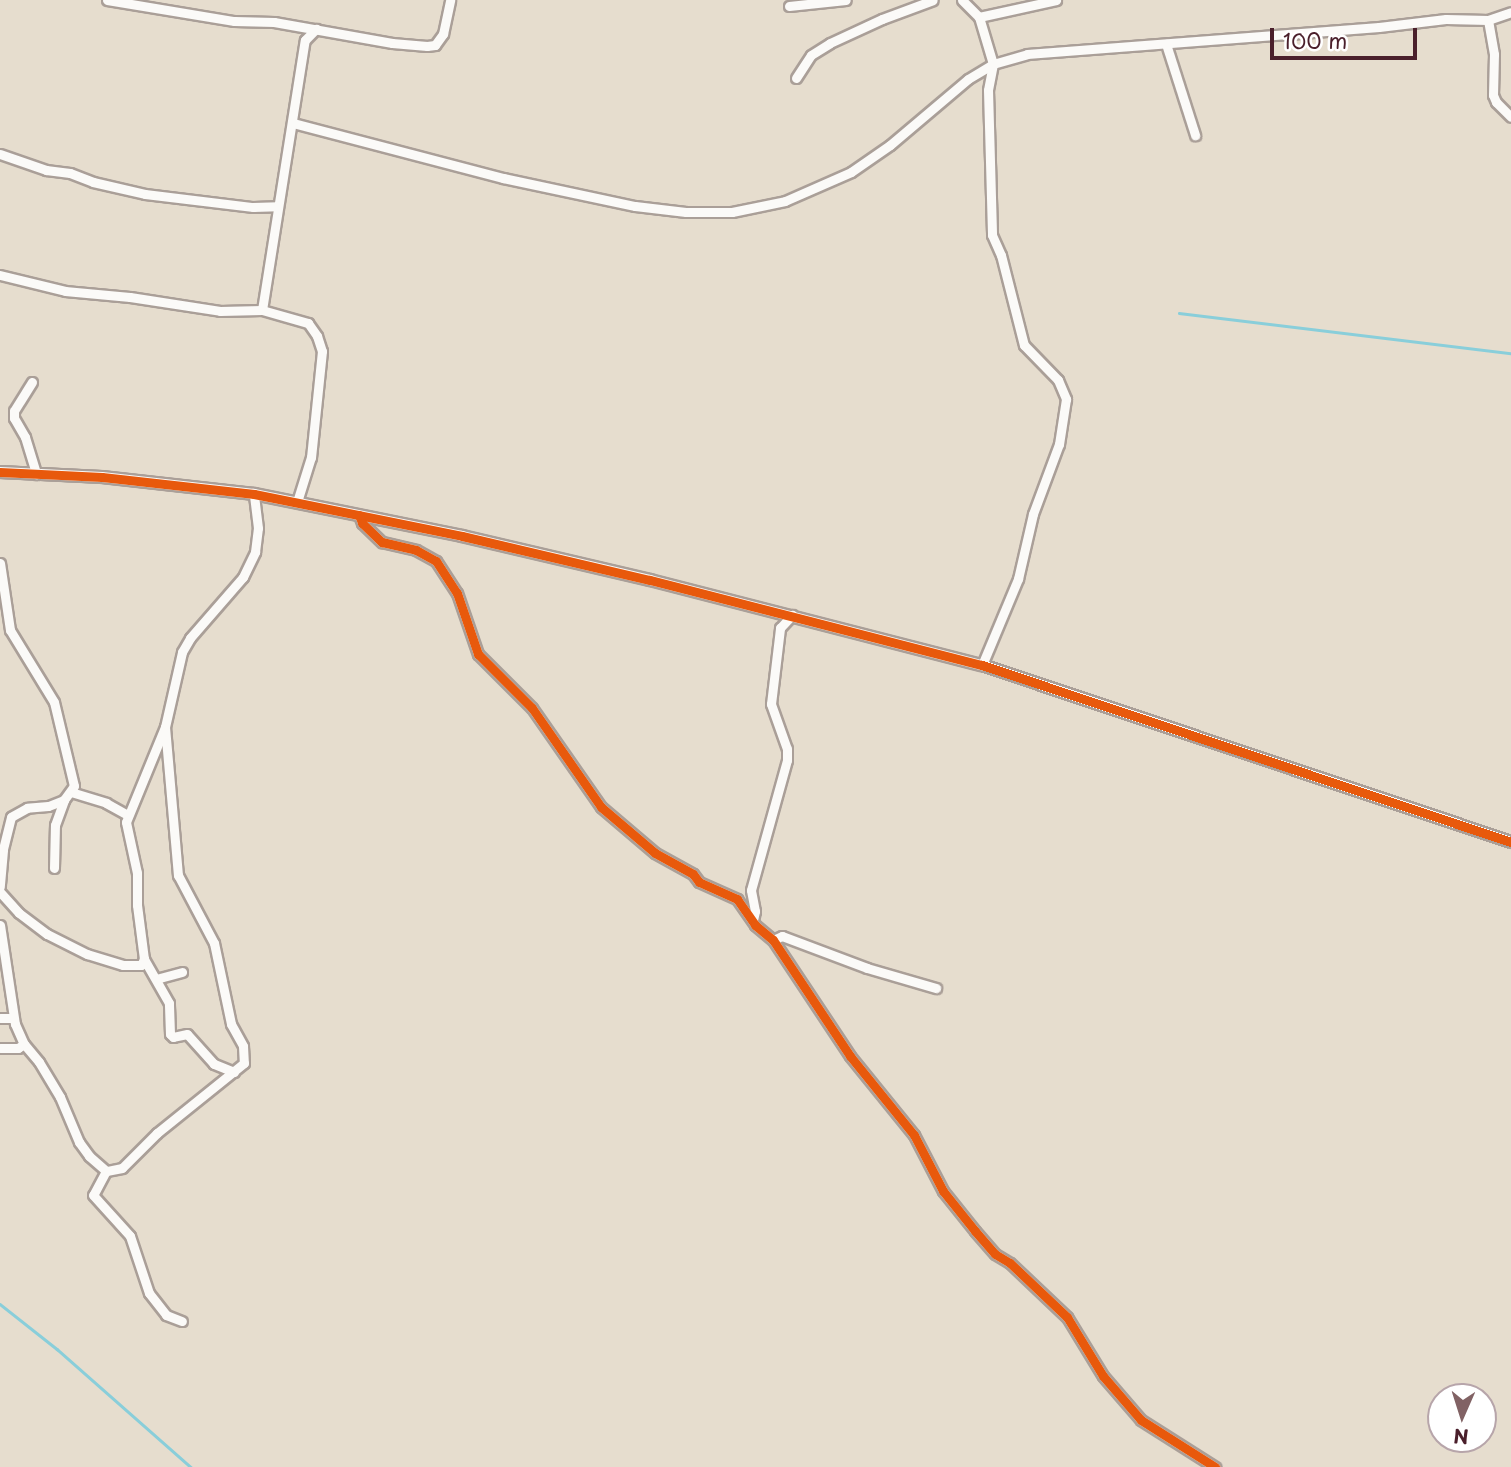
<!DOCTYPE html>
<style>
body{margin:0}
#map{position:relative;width:1511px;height:1467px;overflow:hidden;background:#e6ddce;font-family:"Playpen Sans",sans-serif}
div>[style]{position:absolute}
.stream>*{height:2.5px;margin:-1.25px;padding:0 1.25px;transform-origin:1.25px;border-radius:1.25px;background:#89ceda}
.roads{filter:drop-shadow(2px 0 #aa9f98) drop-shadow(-2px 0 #aa9f98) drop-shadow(0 2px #aa9f98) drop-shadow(0 -2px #aa9f98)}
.minor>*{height:9px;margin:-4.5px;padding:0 4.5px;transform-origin:4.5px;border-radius:4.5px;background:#fbfaf8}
.tertiary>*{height:10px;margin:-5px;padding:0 5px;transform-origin:5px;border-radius:5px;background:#fbfaf8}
.cycleway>*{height:9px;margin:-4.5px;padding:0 4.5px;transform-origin:4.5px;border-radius:4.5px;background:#e8590c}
span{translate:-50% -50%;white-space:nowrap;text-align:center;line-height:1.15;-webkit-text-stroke:5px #fff;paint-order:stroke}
.north{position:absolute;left:1427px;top:1383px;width:70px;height:70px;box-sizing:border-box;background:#fff;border:2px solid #b7a5aa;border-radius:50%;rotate:183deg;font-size:19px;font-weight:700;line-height:28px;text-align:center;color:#4a1f2b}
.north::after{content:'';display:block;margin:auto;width:24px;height:32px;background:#816264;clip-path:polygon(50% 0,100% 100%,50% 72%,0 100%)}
.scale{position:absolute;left:1270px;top:28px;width:147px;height:32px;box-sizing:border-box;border:4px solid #4a1f2b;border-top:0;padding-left:9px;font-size:21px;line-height:24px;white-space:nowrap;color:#4a1f2b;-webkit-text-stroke:5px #fff;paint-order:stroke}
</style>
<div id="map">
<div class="stream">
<i style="left:1179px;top:313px;width:334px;rotate:6.9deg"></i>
<i style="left:0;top:1304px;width:73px;rotate:38.3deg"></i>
<i style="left:57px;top:1349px;width:179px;rotate:41.4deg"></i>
</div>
<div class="roads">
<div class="minor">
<i style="left:107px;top:0;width:129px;rotate:9.4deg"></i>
<i style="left:234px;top:21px;width:40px;rotate:1.4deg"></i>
<i style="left:274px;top:22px;width:120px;rotate:10.1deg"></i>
<i style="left:392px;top:43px;width:35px;rotate:5deg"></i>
<i style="left:427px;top:46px;width:8px;rotate:-7deg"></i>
<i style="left:435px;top:45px;width:14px;rotate:-54deg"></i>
<i style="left:443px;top:34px;width:35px;rotate:-78deg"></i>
<i style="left:962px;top:0;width:24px;rotate:45deg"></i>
<i style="left:979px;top:17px;width:49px;rotate:73.4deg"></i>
<i style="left:993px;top:64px;width:26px;rotate:101deg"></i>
<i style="left:988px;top:90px;width:145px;rotate:88.4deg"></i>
<i style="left:992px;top:235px;width:22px;rotate:66deg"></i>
<i style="left:1001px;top:255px;width:93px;rotate:75.7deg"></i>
<i style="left:1024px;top:345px;width:49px;rotate:45.8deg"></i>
<i style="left:1058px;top:380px;width:21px;rotate:67deg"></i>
<i style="left:1066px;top:399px;width:46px;rotate:98.8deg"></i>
<i style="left:1059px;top:444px;width:75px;rotate:110.4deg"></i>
<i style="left:1033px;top:514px;width:67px;rotate:103deg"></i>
<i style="left:1018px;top:579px;width:93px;rotate:112.7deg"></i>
<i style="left:789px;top:6px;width:57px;rotate:-6deg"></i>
<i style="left:979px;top:17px;width:79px;rotate:-12.4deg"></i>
<i style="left:1488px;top:20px;width:35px;rotate:80deg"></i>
<i style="left:1494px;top:54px;width:41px;rotate:91.4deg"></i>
<i style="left:1493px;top:95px;width:8px;rotate:67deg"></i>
<i style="left:1496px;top:102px;width:21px;rotate:45deg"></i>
<i style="left:1166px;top:44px;width:96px;rotate:72.3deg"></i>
<i style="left:796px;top:78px;width:27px;rotate:-57deg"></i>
<i style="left:811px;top:55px;width:22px;rotate:-32deg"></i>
<i style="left:830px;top:43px;width:57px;rotate:-24.8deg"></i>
<i style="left:882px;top:19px;width:54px;rotate:-20.4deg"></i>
<i style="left:293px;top:123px;width:217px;rotate:14.7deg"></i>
<i style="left:503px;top:178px;width:135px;rotate:12deg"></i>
<i style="left:635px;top:206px;width:51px;rotate:6.7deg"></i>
<i style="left:686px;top:212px;width:46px"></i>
<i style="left:732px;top:212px;width:54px;rotate:-11.7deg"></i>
<i style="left:785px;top:201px;width:72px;rotate:-23.7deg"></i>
<i style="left:851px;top:172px;width:47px;rotate:-34.7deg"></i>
<i style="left:890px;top:145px;width:102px;rotate:-40.2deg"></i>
<i style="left:968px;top:79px;width:29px;rotate:-31deg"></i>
<i style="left:993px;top:64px;width:35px;rotate:-16deg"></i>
<i style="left:1027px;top:54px;width:353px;rotate:-4.4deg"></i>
<i style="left:1379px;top:27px;width:67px;rotate:-6.8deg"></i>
<i style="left:1446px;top:19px;width:42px;rotate:1.4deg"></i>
<i style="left:1488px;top:20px;width:24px;rotate:-19deg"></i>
<i style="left:0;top:154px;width:49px;rotate:19.2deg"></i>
<i style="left:46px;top:170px;width:24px;rotate:7deg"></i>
<i style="left:70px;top:173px;width:25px;rotate:21deg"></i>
<i style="left:93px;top:182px;width:53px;rotate:13deg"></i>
<i style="left:145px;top:194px;width:109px;rotate:6.9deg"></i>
<i style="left:253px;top:207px;width:24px;rotate:-2deg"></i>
<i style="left:0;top:275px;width:67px;rotate:13.8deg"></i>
<i style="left:65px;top:291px;width:65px;rotate:5.3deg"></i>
<i style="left:130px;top:297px;width:91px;rotate:8.8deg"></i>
<i style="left:220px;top:311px;width:42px;rotate:-1.4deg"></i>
<i style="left:262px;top:310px;width:48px;rotate:15.8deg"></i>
<i style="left:308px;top:323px;width:16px;rotate:55deg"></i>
<i style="left:317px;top:336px;width:16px;rotate:72deg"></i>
<i style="left:322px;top:351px;width:107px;rotate:95.9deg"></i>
<i style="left:311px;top:457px;width:47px;rotate:107.3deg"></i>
<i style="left:262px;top:310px;width:273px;rotate:-81deg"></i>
<i style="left:305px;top:40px;width:16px;rotate:-45deg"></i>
<i style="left:32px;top:382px;width:34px;rotate:122deg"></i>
<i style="left:14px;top:411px;width:7px;rotate:90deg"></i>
<i style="left:14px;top:418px;width:22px;rotate:60deg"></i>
<i style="left:25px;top:437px;width:39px;rotate:73deg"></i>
<i style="left:359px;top:515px;width:9px;rotate:69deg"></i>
<i style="left:362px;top:523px;width:28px;rotate:44deg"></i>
<i style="left:382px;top:542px;width:35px;rotate:13deg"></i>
<i style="left:416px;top:550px;width:23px;rotate:29deg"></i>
<i style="left:436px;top:561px;width:38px;rotate:57deg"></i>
<i style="left:457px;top:593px;width:65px;rotate:71deg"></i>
<i style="left:478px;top:654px;width:76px;rotate:45deg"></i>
<i style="left:532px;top:708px;width:121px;rotate:55.1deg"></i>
<i style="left:601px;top:807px;width:71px;rotate:40.4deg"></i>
<i style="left:655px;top:853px;width:43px;rotate:28.9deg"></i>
<i style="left:693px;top:874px;width:10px;rotate:53deg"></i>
<i style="left:699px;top:882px;width:42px;rotate:24.1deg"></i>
<i style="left:737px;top:899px;width:32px;rotate:55deg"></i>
<i style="left:755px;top:925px;width:23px;rotate:40deg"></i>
<i style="left:773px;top:940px;width:139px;rotate:56.4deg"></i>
<i style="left:850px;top:1056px;width:102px;rotate:51deg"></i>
<i style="left:914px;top:1135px;width:63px;rotate:62.6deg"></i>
<i style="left:943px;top:1191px;width:51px;rotate:51.3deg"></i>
<i style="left:975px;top:1231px;width:30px;rotate:49deg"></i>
<i style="left:995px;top:1254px;width:17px;rotate:31deg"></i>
<i style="left:1010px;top:1263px;width:79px;rotate:43.5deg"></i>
<i style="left:1067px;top:1317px;width:69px;rotate:58.6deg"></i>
<i style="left:1103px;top:1376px;width:58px;rotate:49.2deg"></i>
<i style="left:1141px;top:1420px;width:88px;rotate:32.4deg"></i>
<i style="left:0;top:563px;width:68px;rotate:81.5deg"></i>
<i style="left:10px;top:630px;width:84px;rotate:58.6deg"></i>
<i style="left:54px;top:702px;width:86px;rotate:76.6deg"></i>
<i style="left:74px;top:786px;width:17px;rotate:126deg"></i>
<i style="left:64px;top:800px;width:17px;rotate:159deg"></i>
<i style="left:48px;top:806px;width:21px;rotate:175deg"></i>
<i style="left:27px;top:808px;width:18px;rotate:151deg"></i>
<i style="left:11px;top:817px;width:34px;rotate:104deg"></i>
<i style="left:3px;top:850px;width:37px;rotate:95deg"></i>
<i style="left:165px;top:727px;width:149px;rotate:85deg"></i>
<i style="left:178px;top:875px;width:77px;rotate:62.1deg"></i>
<i style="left:214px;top:943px;width:83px;rotate:78.1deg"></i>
<i style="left:231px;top:1024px;width:25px;rotate:61deg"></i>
<i style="left:243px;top:1046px;width:17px;rotate:87deg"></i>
<i style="left:244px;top:1063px;width:112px;rotate:141.2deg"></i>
<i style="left:157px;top:1133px;width:49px;rotate:135deg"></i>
<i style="left:122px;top:1168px;width:16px;rotate:169deg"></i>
<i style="left:106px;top:1171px;width:27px;rotate:118deg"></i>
<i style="left:93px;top:1195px;width:55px;rotate:47.9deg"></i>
<i style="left:130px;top:1236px;width:60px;rotate:71.6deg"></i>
<i style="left:149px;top:1293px;width:28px;rotate:52deg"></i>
<i style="left:166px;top:1315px;width:17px;rotate:21deg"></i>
<i style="left:71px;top:792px;width:37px;rotate:17deg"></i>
<i style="left:106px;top:803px;width:25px;rotate:29deg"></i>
<i style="left:54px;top:868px;width:43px;rotate:-88.7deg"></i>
<i style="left:55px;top:825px;width:27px;rotate:-70deg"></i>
<i style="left:0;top:892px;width:28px;rotate:48deg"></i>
<i style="left:19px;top:913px;width:35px;rotate:37deg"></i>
<i style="left:47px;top:934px;width:45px;rotate:26.6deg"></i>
<i style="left:87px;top:954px;width:38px;rotate:17deg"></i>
<i style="left:123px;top:965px;width:18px"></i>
<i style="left:141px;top:965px;width:7px;rotate:-63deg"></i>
<i style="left:753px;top:920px;width:9px;rotate:-77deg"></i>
<i style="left:755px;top:911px;width:21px;rotate:-101deg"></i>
<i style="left:751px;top:890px;width:135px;rotate:-74.5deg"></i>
<i style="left:787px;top:760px;width:11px;rotate:-90deg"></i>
<i style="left:787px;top:749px;width:48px;rotate:-109.6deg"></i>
<i style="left:771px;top:704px;width:77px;rotate:-83.2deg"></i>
<i style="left:780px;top:628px;width:18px;rotate:-47deg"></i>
<i style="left:0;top:925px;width:100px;rotate:81.4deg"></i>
<i style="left:15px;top:1024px;width:22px;rotate:66deg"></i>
<i style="left:24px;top:1044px;width:23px;rotate:50deg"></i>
<i style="left:39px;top:1062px;width:41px;rotate:59deg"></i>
<i style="left:60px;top:1097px;width:49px;rotate:67.1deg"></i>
<i style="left:79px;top:1142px;width:17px;rotate:54deg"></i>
<i style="left:89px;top:1156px;width:23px;rotate:41deg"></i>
<i style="left:773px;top:940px;width:10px;rotate:-24deg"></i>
<i style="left:782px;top:936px;width:91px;rotate:20.6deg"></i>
<i style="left:867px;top:968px;width:72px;rotate:16.2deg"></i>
<i style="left:156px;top:979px;width:27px;rotate:-15deg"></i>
<i style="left:0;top:1018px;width:13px"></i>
<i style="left:0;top:1048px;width:18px"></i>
<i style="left:18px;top:1048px;width:7px;rotate:-34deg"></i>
<i style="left:234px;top:1072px;width:22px;rotate:-158deg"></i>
<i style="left:214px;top:1064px;width:40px;rotate:-132deg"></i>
<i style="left:187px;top:1034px;width:14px;rotate:168deg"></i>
<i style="left:173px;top:1037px;width:4px;rotate:-135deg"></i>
<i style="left:170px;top:1034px;width:31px;rotate:-92deg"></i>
<i style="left:169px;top:1003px;width:51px;rotate:-119.6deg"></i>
<i style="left:144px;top:959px;width:54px;rotate:-97.4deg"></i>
<i style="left:137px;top:905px;width:32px;rotate:-90deg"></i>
<i style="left:137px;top:873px;width:52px;rotate:-102.2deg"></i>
<i style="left:126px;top:822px;width:103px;rotate:-67.7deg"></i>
<i style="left:165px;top:727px;width:77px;rotate:-77.2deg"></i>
<i style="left:182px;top:652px;width:16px;rotate:-60deg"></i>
<i style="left:190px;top:638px;width:81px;rotate:-49deg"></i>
<i style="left:243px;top:577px;width:28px;rotate:-64deg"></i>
<i style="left:255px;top:552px;width:24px;rotate:-83deg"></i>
<i style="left:258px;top:528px;width:34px;rotate:-97deg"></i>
</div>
<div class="tertiary">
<i style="left:0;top:472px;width:102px;rotate:2.8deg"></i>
<i style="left:102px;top:477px;width:153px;rotate:6.4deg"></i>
<i style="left:254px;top:494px;width:212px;rotate:11.4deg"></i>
<i style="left:462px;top:536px;width:193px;rotate:13.2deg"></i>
<i style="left:650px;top:580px;width:343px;rotate:14.4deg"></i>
<i style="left:982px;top:665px;width:558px;rotate:18.5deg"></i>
</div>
</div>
<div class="cycleway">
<i style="left:0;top:472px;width:102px;rotate:2.8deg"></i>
<i style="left:102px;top:477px;width:153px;rotate:6.4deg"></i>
<i style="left:254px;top:494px;width:212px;rotate:11.4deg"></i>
<i style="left:462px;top:536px;width:193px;rotate:13.2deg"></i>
<i style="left:650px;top:580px;width:343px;rotate:14.4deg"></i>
<i style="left:982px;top:665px;width:558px;rotate:18.5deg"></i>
<i style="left:359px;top:515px;width:9px;rotate:69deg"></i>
<i style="left:362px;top:523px;width:28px;rotate:44deg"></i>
<i style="left:382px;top:542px;width:35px;rotate:13deg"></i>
<i style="left:416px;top:550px;width:23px;rotate:29deg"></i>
<i style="left:436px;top:561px;width:38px;rotate:57deg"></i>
<i style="left:457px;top:593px;width:65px;rotate:71deg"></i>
<i style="left:478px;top:654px;width:76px;rotate:45deg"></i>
<i style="left:532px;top:708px;width:121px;rotate:55.1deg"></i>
<i style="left:601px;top:807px;width:71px;rotate:40.4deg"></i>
<i style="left:655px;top:853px;width:43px;rotate:28.9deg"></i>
<i style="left:693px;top:874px;width:10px;rotate:53deg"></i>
<i style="left:699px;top:882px;width:42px;rotate:24.1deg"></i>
<i style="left:737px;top:899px;width:32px;rotate:55deg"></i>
<i style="left:755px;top:925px;width:23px;rotate:40deg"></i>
<i style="left:773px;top:940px;width:139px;rotate:56.4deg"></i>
<i style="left:850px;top:1056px;width:102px;rotate:51deg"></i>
<i style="left:914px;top:1135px;width:63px;rotate:62.6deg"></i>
<i style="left:943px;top:1191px;width:51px;rotate:51.3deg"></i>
<i style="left:975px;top:1231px;width:30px;rotate:49deg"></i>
<i style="left:995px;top:1254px;width:17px;rotate:31deg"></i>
<i style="left:1010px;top:1263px;width:79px;rotate:43.5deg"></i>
<i style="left:1067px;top:1317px;width:69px;rotate:58.6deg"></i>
<i style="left:1103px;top:1376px;width:58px;rotate:49.2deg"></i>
<i style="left:1141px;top:1420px;width:88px;rotate:32.4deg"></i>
</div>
<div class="north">N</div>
<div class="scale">100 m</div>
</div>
